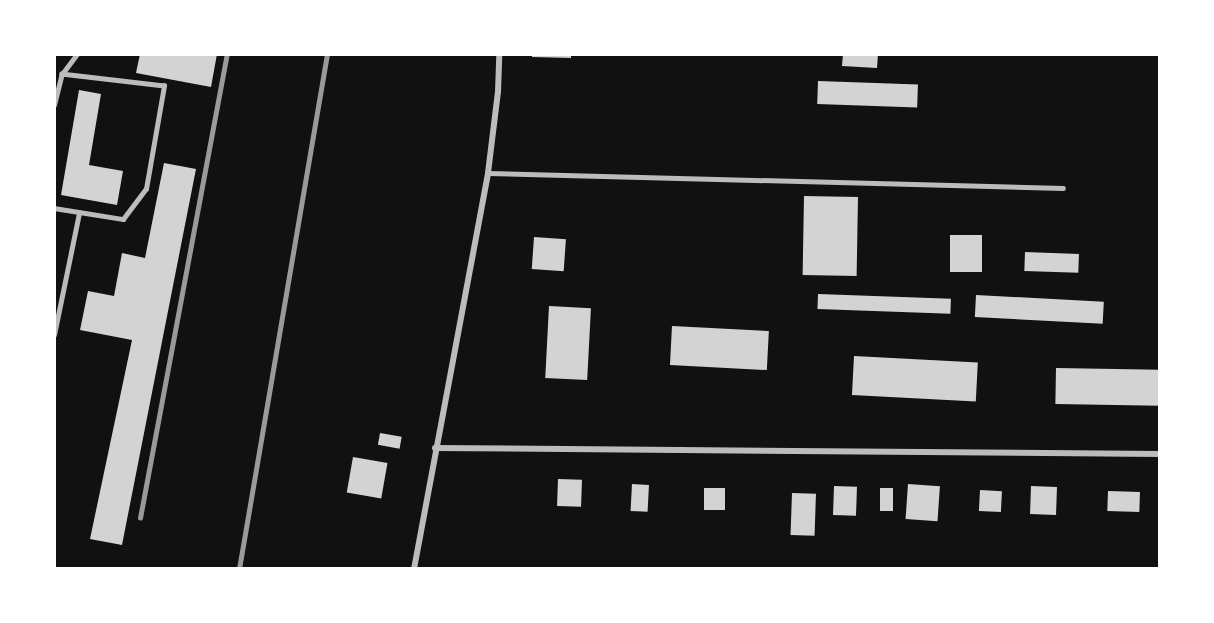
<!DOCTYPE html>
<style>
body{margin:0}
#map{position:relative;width:1214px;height:623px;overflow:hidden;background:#111;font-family:"Sofia Sans Condensed",sans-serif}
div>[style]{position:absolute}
.building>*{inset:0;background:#d3d3d3;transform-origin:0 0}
.service>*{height:4.5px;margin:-2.25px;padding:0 2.25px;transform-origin:2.25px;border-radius:2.25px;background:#bcbcbc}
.minor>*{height:6px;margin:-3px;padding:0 3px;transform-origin:3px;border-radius:3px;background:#bcbcbc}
.rail>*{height:4.5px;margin:-2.25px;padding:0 2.25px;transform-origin:2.25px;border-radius:2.25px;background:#9a9a9a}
span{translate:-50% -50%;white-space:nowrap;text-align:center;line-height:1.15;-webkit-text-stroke:4.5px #fff;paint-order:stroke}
.frame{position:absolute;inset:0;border:56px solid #fff;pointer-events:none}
</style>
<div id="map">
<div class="building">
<i style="clip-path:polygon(140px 54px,217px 54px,211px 87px,136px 73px)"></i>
<i style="clip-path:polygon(532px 54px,571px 54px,571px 58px,532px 57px)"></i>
<i style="clip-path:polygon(843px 54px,878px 54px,877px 68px,842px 66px)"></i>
<i style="left:818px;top:81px;width:100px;height:23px;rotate:2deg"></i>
<i style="clip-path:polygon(79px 90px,101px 94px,89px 165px,123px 171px,117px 205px,61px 195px)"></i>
<i style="clip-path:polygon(164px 163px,196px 169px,122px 545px,90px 539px,132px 340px,80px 330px,88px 291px,114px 296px,122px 253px,145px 258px)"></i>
<i style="left:804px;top:196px;width:54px;height:79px;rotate:1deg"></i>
<i style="left:950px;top:235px;width:32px;height:37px"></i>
<i style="left:534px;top:237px;width:32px;height:32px;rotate:4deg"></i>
<i style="left:1025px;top:252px;width:54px;height:19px;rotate:2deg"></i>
<i style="left:818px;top:294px;width:133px;height:15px;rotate:2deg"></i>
<i style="left:976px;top:295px;width:128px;height:22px;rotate:3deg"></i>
<i style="left:549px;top:306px;width:42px;height:72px;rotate:3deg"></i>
<i style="left:672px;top:326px;width:97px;height:39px;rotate:3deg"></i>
<i style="left:854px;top:356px;width:124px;height:39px;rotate:3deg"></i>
<i style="left:1056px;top:368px;width:104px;height:36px;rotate:1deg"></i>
<i style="left:380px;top:433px;width:22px;height:12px;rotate:10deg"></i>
<i style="left:353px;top:457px;width:35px;height:36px;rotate:10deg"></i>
<i style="left:558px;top:479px;width:24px;height:27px;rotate:2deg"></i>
<i style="left:632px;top:484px;width:17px;height:27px;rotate:3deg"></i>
<i style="left:908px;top:484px;width:32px;height:35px;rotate:4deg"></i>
<i style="left:834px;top:486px;width:23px;height:29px;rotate:2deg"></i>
<i style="left:1031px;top:486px;width:26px;height:28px;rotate:2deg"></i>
<i style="left:704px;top:488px;width:21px;height:22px"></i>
<i style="left:880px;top:488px;width:13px;height:23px"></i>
<i style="left:980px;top:490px;width:22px;height:21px;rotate:3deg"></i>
<i style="left:1108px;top:491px;width:32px;height:20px;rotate:2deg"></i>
<i style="left:792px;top:493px;width:24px;height:42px;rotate:2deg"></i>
</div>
<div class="service">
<i style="left:54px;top:105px;width:32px;rotate:-76deg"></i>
<i style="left:62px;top:74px;width:25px;rotate:-53deg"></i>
<i style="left:488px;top:173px;width:575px;rotate:1.49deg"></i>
<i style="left:54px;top:208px;width:70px;rotate:9.1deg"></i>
<i style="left:123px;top:219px;width:38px;rotate:-53deg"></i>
<i style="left:146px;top:189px;width:105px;rotate:-80.1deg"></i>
<i style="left:164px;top:86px;width:103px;rotate:-173.3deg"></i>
<i style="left:54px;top:335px;width:125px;rotate:-78.4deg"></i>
</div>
<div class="minor">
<i style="left:435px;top:448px;width:725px;rotate:0.47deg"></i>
<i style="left:414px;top:569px;width:403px;rotate:-79.4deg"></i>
<i style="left:488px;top:173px;width:82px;rotate:-83deg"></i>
<i style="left:498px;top:92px;width:38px;rotate:-88deg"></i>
</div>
<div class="rail">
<i style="left:140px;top:518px;width:472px;rotate:-79.4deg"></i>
<i style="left:239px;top:569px;width:522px;rotate:-80.3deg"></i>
</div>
<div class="frame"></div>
</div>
